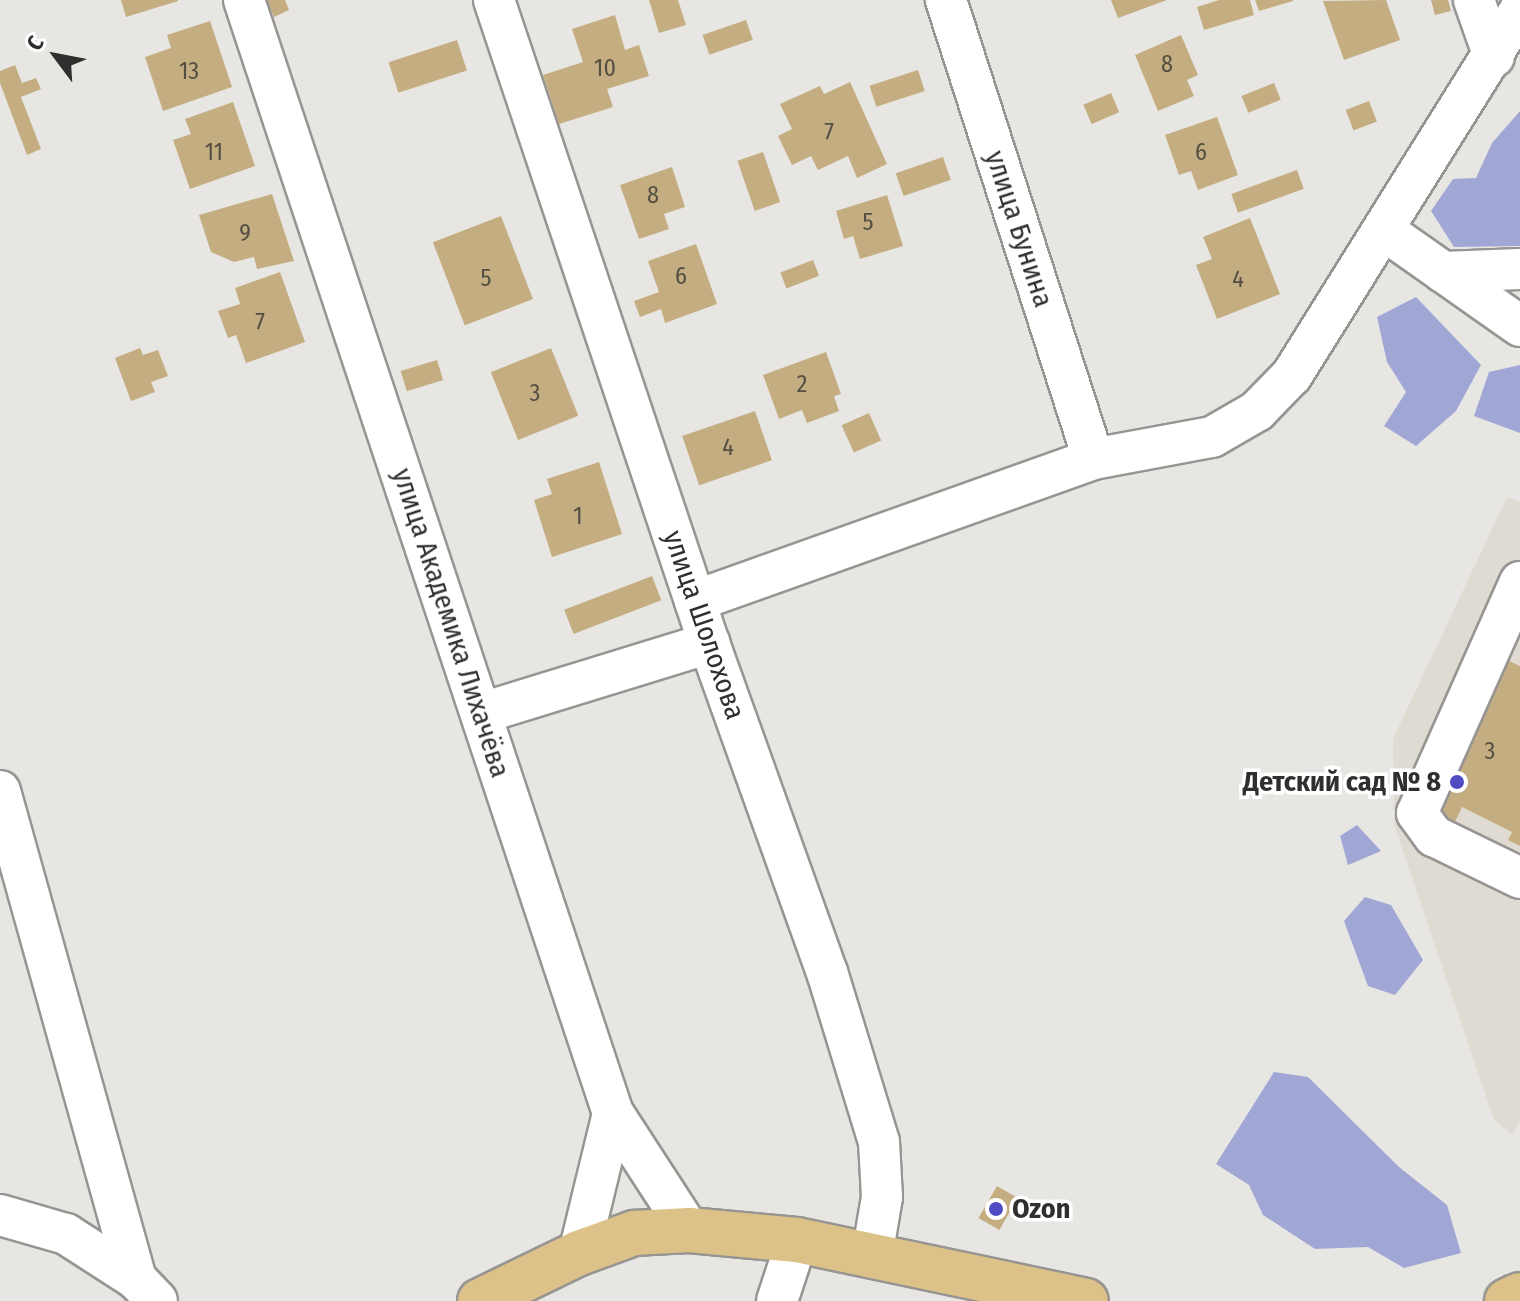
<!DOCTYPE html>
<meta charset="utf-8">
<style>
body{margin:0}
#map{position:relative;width:1520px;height:1301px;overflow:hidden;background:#e8e6e3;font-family:"Fira Sans Condensed",sans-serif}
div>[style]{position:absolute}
.built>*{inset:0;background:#e0dbd2}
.forest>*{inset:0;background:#a1a7d4}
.building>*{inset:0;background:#c4ae81;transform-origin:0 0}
.roads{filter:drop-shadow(2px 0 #979592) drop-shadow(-2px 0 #979592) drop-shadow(0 2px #979592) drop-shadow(0 -2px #979592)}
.minor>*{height:40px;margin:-20px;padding:0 20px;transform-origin:20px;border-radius:20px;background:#fff}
.major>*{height:44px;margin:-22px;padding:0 22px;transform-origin:22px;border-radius:22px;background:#dcc288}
.dots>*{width:22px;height:22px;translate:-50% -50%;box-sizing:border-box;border:4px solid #fff;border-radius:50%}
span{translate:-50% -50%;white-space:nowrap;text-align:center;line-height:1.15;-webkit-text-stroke:7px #fff;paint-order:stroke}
.number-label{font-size:24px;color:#554f43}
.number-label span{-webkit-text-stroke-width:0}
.street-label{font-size:28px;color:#302f2e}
.poi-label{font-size:28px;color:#302f2e;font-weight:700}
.right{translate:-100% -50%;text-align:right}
.left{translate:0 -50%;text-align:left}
.north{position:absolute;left:16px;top:16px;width:80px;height:80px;-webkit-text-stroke:6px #fff;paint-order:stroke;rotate:302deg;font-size:22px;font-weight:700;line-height:32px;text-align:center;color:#302f2e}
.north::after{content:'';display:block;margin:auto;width:28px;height:36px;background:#302f2e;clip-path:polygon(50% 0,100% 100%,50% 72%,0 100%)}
</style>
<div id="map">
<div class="built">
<i style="clip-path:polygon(1507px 497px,1520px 502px,1520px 1120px,1513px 1135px,1494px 1120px,1394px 824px,1393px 739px)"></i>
</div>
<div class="forest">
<i style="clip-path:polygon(1520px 111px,1520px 246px,1454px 247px,1431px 211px,1453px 179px,1476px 178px,1492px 143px)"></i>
<i style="clip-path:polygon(1416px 297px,1481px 365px,1456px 411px,1416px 446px,1384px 426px,1406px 392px,1387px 362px,1377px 317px)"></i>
<i style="clip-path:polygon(1520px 365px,1520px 433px,1474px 416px,1489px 372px)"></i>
<i style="clip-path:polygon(1357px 825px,1381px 851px,1348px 865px,1340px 836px)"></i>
<i style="clip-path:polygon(1365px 897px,1391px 905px,1423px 960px,1395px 995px,1368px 986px,1344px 921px)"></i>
<i style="clip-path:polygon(1274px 1072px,1308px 1077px,1399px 1167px,1447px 1205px,1461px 1253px,1404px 1268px,1368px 1247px,1315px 1249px,1263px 1215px,1249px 1185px,1216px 1164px)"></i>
</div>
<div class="building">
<i style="clip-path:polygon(121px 0,178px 0,178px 1px,126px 17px)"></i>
<i style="clip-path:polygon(267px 0,285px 0,289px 10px,274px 17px)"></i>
<i style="clip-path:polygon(649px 0,678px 0,686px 25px,659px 33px)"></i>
<i style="clip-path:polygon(1111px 0,1167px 0,1118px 18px)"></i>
<i style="clip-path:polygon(1219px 0,1250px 0,1254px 15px,1204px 30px,1197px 7px)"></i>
<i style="clip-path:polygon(1255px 0,1293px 0,1293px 1px,1259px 11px)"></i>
<i style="clip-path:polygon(1386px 0,1400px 40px,1344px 60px,1323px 1px)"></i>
<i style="clip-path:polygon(1431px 0,1448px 0,1451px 11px,1435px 15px)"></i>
<i style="clip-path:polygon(615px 15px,625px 50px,639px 45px,649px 76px,607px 89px,613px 107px,559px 124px,543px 75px,583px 62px,572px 29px)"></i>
<i style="left:746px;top:20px;width:21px;height:46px;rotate:71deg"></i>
<i style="clip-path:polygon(210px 21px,232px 87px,163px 111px,145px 57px,171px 48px,167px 35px)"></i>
<i style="clip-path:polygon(1181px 35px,1198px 75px,1187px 80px,1194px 96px,1158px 111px,1135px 55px)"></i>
<i style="left:457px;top:40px;width:32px;height:72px;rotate:72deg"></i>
<i style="clip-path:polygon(15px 65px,22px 83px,36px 78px,41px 89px,21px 97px,41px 149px,27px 155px,0 83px,0 71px)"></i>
<i style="left:918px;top:70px;width:22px;height:51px;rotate:72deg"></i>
<i style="clip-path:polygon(850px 82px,887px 164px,857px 178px,848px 156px,818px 170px,811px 156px,792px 165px,778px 136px,792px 129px,780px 104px,820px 86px,824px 94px)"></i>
<i style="left:1274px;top:83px;width:18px;height:35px;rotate:68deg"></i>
<i style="left:1111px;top:93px;width:21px;height:30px;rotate:67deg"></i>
<i style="left:1369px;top:101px;width:22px;height:25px;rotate:69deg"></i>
<i style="clip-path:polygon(233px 102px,255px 166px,190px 189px,173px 140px,191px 134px,185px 119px)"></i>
<i style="clip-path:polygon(1217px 117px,1238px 175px,1198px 190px,1191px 171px,1179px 175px,1165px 135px)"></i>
<i style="left:763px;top:152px;width:53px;height:27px;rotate:71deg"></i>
<i style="left:943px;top:157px;width:24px;height:50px;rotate:71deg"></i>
<i style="clip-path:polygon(672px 167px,685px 207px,664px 214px,669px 229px,639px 239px,620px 185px)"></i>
<i style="left:1297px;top:170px;width:20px;height:70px;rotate:70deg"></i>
<i style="clip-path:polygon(272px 194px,294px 261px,257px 269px,254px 257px,234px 262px,211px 252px,199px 215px)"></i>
<i style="clip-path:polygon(887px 195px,903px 246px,860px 259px,853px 236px,844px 239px,836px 211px)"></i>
<i style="left:501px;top:216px;width:89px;height:73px;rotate:69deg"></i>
<i style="clip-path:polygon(1250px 218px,1280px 294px,1217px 319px,1196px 265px,1212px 259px,1203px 237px)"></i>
<i style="clip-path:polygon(696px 244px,717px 304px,665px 323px,661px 309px,640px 317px,634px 301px,659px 292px,648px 261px)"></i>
<i style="left:813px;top:260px;width:17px;height:35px;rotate:69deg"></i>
<i style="clip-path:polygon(280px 272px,305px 342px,246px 363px,236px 335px,228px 338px,218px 311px,240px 304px,235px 288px)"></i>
<i style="clip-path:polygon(140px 348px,143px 355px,158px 350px,168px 376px,151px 382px,155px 392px,131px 401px,115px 358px)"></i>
<i style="left:551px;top:348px;width:73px;height:65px;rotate:68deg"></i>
<i style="clip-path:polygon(826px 352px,841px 394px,834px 396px,839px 411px,807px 423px,802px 410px,779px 419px,763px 375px)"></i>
<i style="left:437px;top:360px;width:21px;height:38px;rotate:73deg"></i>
<i style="left:755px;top:411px;width:52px;height:77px;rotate:71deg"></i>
<i style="left:869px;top:413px;width:30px;height:30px;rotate:66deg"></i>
<i style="clip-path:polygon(599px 462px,622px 534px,552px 557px,534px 500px,552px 494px,547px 479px)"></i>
<i style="left:652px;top:576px;width:26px;height:94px;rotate:69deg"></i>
<i style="clip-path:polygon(1502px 658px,1520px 666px,1520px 846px,1508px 840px,1512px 832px,1462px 807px,1453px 826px,1425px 812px)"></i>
<i style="left:997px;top:1186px;width:24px;height:37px;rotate:30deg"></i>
</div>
<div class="roads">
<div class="minor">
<i style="left:244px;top:0;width:1173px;rotate:71.66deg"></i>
<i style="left:613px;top:1113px;width:140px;rotate:57deg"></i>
<i style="left:494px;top:0;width:678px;rotate:71.51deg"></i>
<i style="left:709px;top:643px;width:350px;rotate:70.3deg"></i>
<i style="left:827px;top:972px;width:178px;rotate:73deg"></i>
<i style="left:879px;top:1142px;width:55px;rotate:86.9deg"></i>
<i style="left:882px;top:1197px;width:60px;rotate:99.6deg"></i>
<i style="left:946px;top:0;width:482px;rotate:72.2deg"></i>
<i style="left:1474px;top:0;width:60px;rotate:70.7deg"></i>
<i style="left:1385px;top:231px;width:165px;rotate:35.1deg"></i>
<i style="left:1443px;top:272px;width:77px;rotate:-2.2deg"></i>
<i style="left:1520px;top:582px;width:253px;rotate:114deg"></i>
<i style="left:1417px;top:813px;width:29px;rotate:54deg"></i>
<i style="left:1434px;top:836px;width:96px;rotate:26deg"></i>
<i style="left:695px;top:601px;width:423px;rotate:-19.6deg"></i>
<i style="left:1093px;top:459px;width:121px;rotate:-10.5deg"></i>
<i style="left:1212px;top:437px;width:52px;rotate:-30deg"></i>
<i style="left:1257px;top:411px;width:50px;rotate:-45.8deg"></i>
<i style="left:1292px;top:375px;width:430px;rotate:-58deg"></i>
<i style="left:482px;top:713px;width:238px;rotate:-17.1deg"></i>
<i style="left:0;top:791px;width:507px;rotate:74.43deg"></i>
<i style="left:136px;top:1279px;width:30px;rotate:46deg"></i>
<i style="left:0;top:1215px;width:69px;rotate:16.1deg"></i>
<i style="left:66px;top:1234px;width:83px;rotate:32.7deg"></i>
<i style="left:579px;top:1253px;width:144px;rotate:-76.3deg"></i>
<i style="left:777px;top:1301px;width:64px;rotate:-71.8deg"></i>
</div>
<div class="major">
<i style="left:480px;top:1301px;width:110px;rotate:-25.9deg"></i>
<i style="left:579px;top:1253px;width:59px;rotate:-20deg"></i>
<i style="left:634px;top:1233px;width:55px;rotate:-3.1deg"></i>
<i style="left:689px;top:1230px;width:108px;rotate:5.3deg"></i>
<i style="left:797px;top:1240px;width:295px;rotate:11.9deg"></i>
<i style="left:1507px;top:1301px;width:14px;rotate:-25deg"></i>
</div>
</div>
<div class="dots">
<i style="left:1457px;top:782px;background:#4f4bc2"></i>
<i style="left:996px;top:1209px;background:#4f4bc2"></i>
</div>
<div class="number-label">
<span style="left:1167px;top:65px">8</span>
<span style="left:605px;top:69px">10</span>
<span style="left:189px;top:72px">13</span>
<span style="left:829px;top:133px">7</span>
<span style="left:214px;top:153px">11</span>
<span style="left:1201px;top:153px">6</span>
<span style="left:653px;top:196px">8</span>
<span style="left:868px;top:223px">5</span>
<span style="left:245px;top:234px">9</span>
<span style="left:681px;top:277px">6</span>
<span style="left:486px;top:279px">5</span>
<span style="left:1238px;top:280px">4</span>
<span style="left:260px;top:323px">7</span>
<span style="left:802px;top:385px">2</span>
<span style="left:535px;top:394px">3</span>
<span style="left:728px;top:448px">4</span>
<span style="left:578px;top:517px">1</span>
<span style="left:1490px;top:752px">3</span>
</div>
<div class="street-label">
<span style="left:1019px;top:229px;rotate:72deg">улица Бунина</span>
<span style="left:451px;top:623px;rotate:72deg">улица Академика Лихачёва</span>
<span style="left:704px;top:625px;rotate:71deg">улица Шолохова</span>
</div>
<div class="poi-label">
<span class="right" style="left:1441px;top:782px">Детский сад № 8</span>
<span class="left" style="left:1012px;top:1209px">Ozon</span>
</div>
<div class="north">С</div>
</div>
